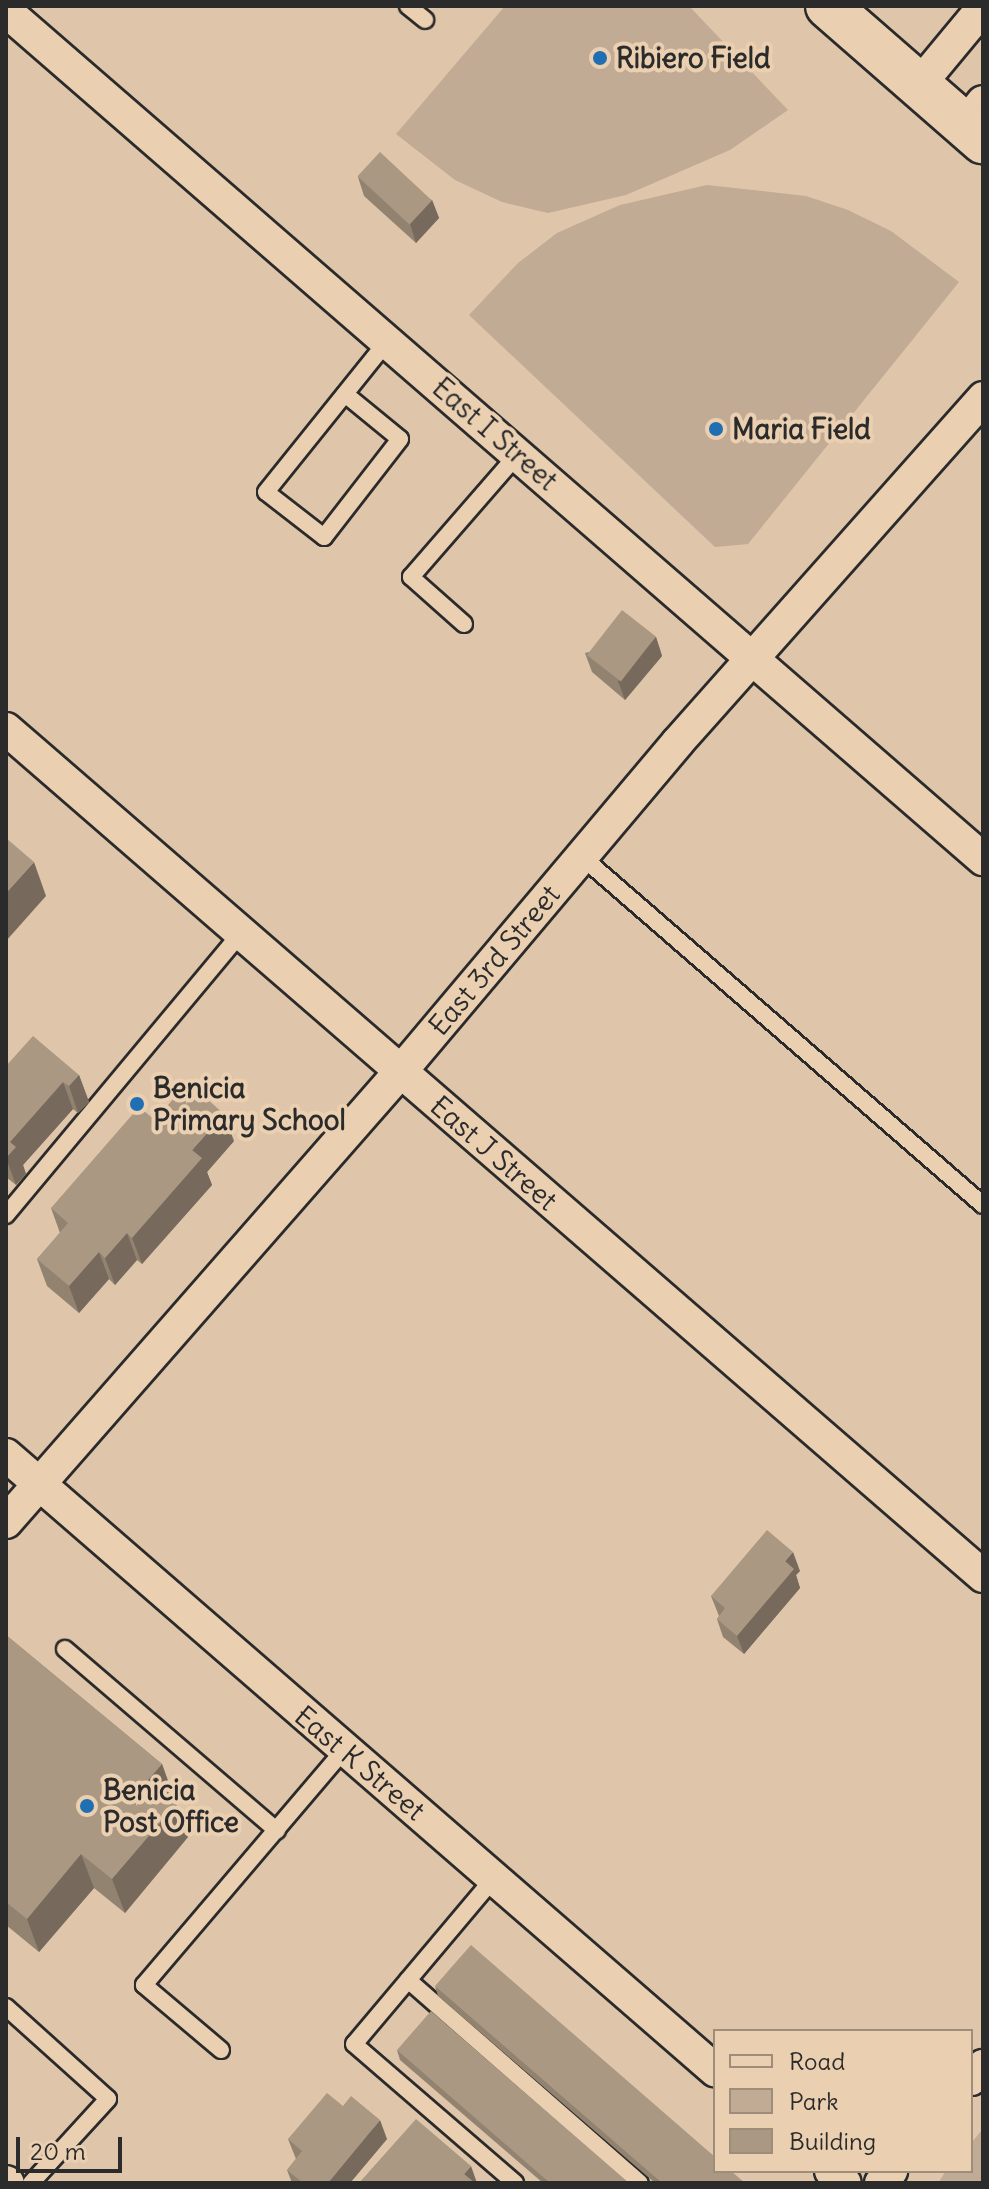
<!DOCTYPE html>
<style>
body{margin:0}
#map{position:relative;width:989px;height:2189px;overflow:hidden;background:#dfc5a9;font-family:Delius,sans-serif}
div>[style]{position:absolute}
.green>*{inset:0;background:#c1ab94}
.roads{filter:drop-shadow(2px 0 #2b2b2b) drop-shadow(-2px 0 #2b2b2b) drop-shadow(0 2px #2b2b2b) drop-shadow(0 -2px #2b2b2b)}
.lane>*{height:16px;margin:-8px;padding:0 8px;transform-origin:8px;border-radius:8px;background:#eacfb1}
.street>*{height:32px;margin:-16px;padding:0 16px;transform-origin:16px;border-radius:16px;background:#eacfb1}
.secondary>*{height:44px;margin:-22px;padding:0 22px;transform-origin:22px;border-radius:22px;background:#eacfb1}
.wall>*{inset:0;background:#928371}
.shaded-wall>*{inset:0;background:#776a5c}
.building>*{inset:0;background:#aa9883;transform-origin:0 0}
.dots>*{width:22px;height:22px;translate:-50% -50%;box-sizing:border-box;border:4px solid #eacfb1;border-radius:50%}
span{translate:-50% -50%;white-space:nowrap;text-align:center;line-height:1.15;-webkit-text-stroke:8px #eacfb1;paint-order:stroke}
.poi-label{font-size:28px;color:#2b2b2b;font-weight:700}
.left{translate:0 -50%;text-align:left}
.street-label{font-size:28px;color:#2b2b2b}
.frame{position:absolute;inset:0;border:8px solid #2b2b2b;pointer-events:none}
.legend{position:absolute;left:713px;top:2029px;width:260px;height:144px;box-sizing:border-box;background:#eacfb1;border:2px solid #9e8d7b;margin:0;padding:10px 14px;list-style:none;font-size:24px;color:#2b2b2b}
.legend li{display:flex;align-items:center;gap:16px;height:40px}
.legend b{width:40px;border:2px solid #9e8d7b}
.scale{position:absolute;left:16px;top:2137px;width:106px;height:36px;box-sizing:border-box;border:4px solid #2b2b2b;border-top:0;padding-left:10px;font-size:24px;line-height:28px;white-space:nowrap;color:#2b2b2b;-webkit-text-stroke:6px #eacfb1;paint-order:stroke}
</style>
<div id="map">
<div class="green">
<i style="clip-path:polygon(505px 6px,689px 6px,788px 110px,730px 150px,626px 195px,548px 213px,502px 202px,455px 180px,396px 134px)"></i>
<i style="clip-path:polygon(707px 185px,806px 196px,848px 210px,891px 231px,959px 282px,748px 544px,715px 547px,469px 315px,518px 263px,557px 233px,620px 205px)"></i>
<i style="clip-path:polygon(983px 2129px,983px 2183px,938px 2183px,946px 2171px,971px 2171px,971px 2143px)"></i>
</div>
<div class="roads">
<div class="lane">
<i style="left:408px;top:6px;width:22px;rotate:39deg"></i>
<i style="left:345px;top:394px;width:71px;rotate:39.3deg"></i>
<i style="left:400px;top:439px;width:124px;rotate:127.8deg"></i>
<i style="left:324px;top:537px;width:73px;rotate:-142.2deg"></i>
<i style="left:266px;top:492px;width:195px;rotate:-51.2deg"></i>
<i style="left:464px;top:624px;width:71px;rotate:-138.4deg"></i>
<i style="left:411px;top:577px;width:163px;rotate:-49deg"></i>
<i style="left:581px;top:856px;width:532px;rotate:40.96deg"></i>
<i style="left:6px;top:1215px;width:367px;rotate:-50.2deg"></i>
<i style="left:65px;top:1649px;width:279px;rotate:40.6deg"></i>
<i style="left:494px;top:1878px;width:217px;rotate:130.1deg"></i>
<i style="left:354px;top:2044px;width:213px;rotate:40.8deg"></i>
<i style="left:408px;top:1980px;width:308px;rotate:41.2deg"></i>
<i style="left:6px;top:2007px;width:137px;rotate:42deg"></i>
<i style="left:108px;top:2099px;width:114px;rotate:132.5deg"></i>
<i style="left:221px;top:2050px;width:101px;rotate:-139.8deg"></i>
<i style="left:144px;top:1985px;width:309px;rotate:-49.6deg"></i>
</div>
<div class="street">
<i style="left:6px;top:11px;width:1294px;rotate:40.96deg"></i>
<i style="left:919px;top:85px;width:100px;rotate:-50.3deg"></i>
<i style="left:965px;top:125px;width:29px;rotate:-52deg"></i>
<i style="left:6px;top:729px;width:1293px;rotate:40.92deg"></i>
<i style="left:6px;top:1455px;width:939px;rotate:40.94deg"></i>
<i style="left:6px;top:1522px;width:600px;rotate:-48.79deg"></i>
<i style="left:401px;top:1071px;width:430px;rotate:-49.9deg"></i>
<i style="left:678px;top:742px;width:460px;rotate:-48.4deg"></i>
<i style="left:971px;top:2079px;width:18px;rotate:-47deg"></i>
<i style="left:831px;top:2171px;width:18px;rotate:41deg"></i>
<i style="left:6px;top:2182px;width:2px;rotate:27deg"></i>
<i style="left:881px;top:2183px;width:16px;rotate:-50deg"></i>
</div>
<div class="secondary">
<i style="left:828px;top:6px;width:206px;rotate:41.1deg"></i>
</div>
</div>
<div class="wall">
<i style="clip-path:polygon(358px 177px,432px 200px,439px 218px,416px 243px,364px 196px)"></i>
<i style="clip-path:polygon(656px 637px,662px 656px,625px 700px,592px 672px,585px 653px)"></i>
<i style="clip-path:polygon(6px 1066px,79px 1075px,89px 1102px,78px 1113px,73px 1109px,23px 1165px,26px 1174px,16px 1185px,6px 1177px)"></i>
<i style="clip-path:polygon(234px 1141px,207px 1172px,212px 1185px,142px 1264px,137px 1260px,115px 1285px,109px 1279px,79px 1313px,47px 1286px,37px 1259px,60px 1233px,51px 1208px)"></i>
<i style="clip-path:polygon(800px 1571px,796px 1575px,800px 1588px,744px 1654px,723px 1637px,717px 1619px,719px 1616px,711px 1596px)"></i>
<i style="clip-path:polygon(6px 1635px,162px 1764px,174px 1798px,172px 1800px,188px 1837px,125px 1913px,94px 1888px,39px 1952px,6px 1925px)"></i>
<i style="clip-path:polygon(435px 1986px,745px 2183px,655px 2183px,438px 1996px)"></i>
<i style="clip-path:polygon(397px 2050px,629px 2183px,543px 2183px,400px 2060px)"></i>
<i style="clip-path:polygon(343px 2106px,387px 2139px,350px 2183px,292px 2183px,287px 2170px,296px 2159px,288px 2139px)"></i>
</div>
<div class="shaded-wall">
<i style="clip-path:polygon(432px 200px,439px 218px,416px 243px,410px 224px)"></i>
<i style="clip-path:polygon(656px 637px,662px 656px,625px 700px,618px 681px)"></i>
<i style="clip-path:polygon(34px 862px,46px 896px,6px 941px,6px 893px)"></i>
<i style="clip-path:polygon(79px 1075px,89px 1102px,78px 1113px,69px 1086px)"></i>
<i style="clip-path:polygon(63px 1082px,73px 1109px,23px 1165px,26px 1174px,16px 1185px,6px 1158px,10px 1142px)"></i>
<i style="clip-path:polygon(224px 1114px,234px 1141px,207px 1172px,212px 1185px,142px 1264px,132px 1238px,192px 1150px)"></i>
<i style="clip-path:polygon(127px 1233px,137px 1260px,115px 1285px,105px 1258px)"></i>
<i style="clip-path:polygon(99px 1252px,109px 1279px,79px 1313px,69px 1286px)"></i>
<i style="clip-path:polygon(793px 1552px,800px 1571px,796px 1575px,800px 1588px,744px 1654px,737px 1636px,785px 1561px)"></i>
<i style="clip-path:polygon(162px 1764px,174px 1798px,160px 1814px,148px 1780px)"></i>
<i style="clip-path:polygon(176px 1804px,188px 1837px,125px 1913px,112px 1879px)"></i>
<i style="clip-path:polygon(81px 1854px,94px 1888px,39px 1952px,27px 1919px)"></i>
<i style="clip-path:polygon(380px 2120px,387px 2139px,350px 2183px,328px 2183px)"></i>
<i style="clip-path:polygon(471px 2166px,477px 2183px,467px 2183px,464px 2174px)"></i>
</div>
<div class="building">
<i style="left:380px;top:152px;width:71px;height:33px;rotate:43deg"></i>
<i style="left:622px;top:610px;width:43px;height:57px;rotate:38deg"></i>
<i style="clip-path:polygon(6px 838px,34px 862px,6px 893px)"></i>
<i style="clip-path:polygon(33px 1036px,79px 1075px,69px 1086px,63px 1082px,10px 1142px,16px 1147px,6px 1158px,6px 1066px)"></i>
<i style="clip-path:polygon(188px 1082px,224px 1114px,192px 1150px,202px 1158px,132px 1238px,127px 1233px,105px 1258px,99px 1252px,69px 1286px,37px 1259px,68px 1223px,51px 1208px,139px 1107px,155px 1120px)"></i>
<i style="clip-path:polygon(767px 1530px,793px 1552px,785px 1561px,794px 1569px,737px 1636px,717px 1619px,725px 1608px,711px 1596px)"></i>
<i style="clip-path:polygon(6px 1635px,162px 1764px,148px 1780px,176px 1804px,112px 1879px,81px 1854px,27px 1919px,6px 1902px)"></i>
<i style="clip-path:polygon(471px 1945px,715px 2157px,715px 2171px,731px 2171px,745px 2183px,662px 2183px,435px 1986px)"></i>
<i style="clip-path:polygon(431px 2011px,629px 2183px,550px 2183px,397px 2050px)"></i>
<i style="clip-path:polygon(327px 2093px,343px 2106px,351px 2096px,380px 2120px,328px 2183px,303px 2183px,287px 2170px,302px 2151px,288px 2139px)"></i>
<i style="clip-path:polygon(416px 2119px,471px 2166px,464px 2174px,475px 2183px,359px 2183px)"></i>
</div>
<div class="dots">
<i style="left:600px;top:58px;background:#1f6fb2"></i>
<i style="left:716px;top:429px;background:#1f6fb2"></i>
<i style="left:137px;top:1104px;background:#1f6fb2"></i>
<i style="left:87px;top:1806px;background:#1f6fb2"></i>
</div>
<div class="poi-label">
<span class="left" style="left:616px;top:58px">Ribiero Field</span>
<span class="left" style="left:732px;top:429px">Maria Field</span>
<span class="left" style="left:153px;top:1104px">Benicia<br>Primary School</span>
<span class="left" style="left:103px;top:1806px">Benicia<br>Post Office</span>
</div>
<div class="street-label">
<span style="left:495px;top:434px;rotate:41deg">East I Street</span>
<span style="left:494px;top:960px;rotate:-50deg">East 3rd Street</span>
<span style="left:494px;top:1153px;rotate:41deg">East J Street</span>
<span style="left:360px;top:1763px;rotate:40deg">East K Street</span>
</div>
<div class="frame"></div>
<ul class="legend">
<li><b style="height:10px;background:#eacfb1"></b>Road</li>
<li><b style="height:22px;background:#c1ab94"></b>Park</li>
<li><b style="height:22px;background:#aa9883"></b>Building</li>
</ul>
<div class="scale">20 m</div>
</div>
